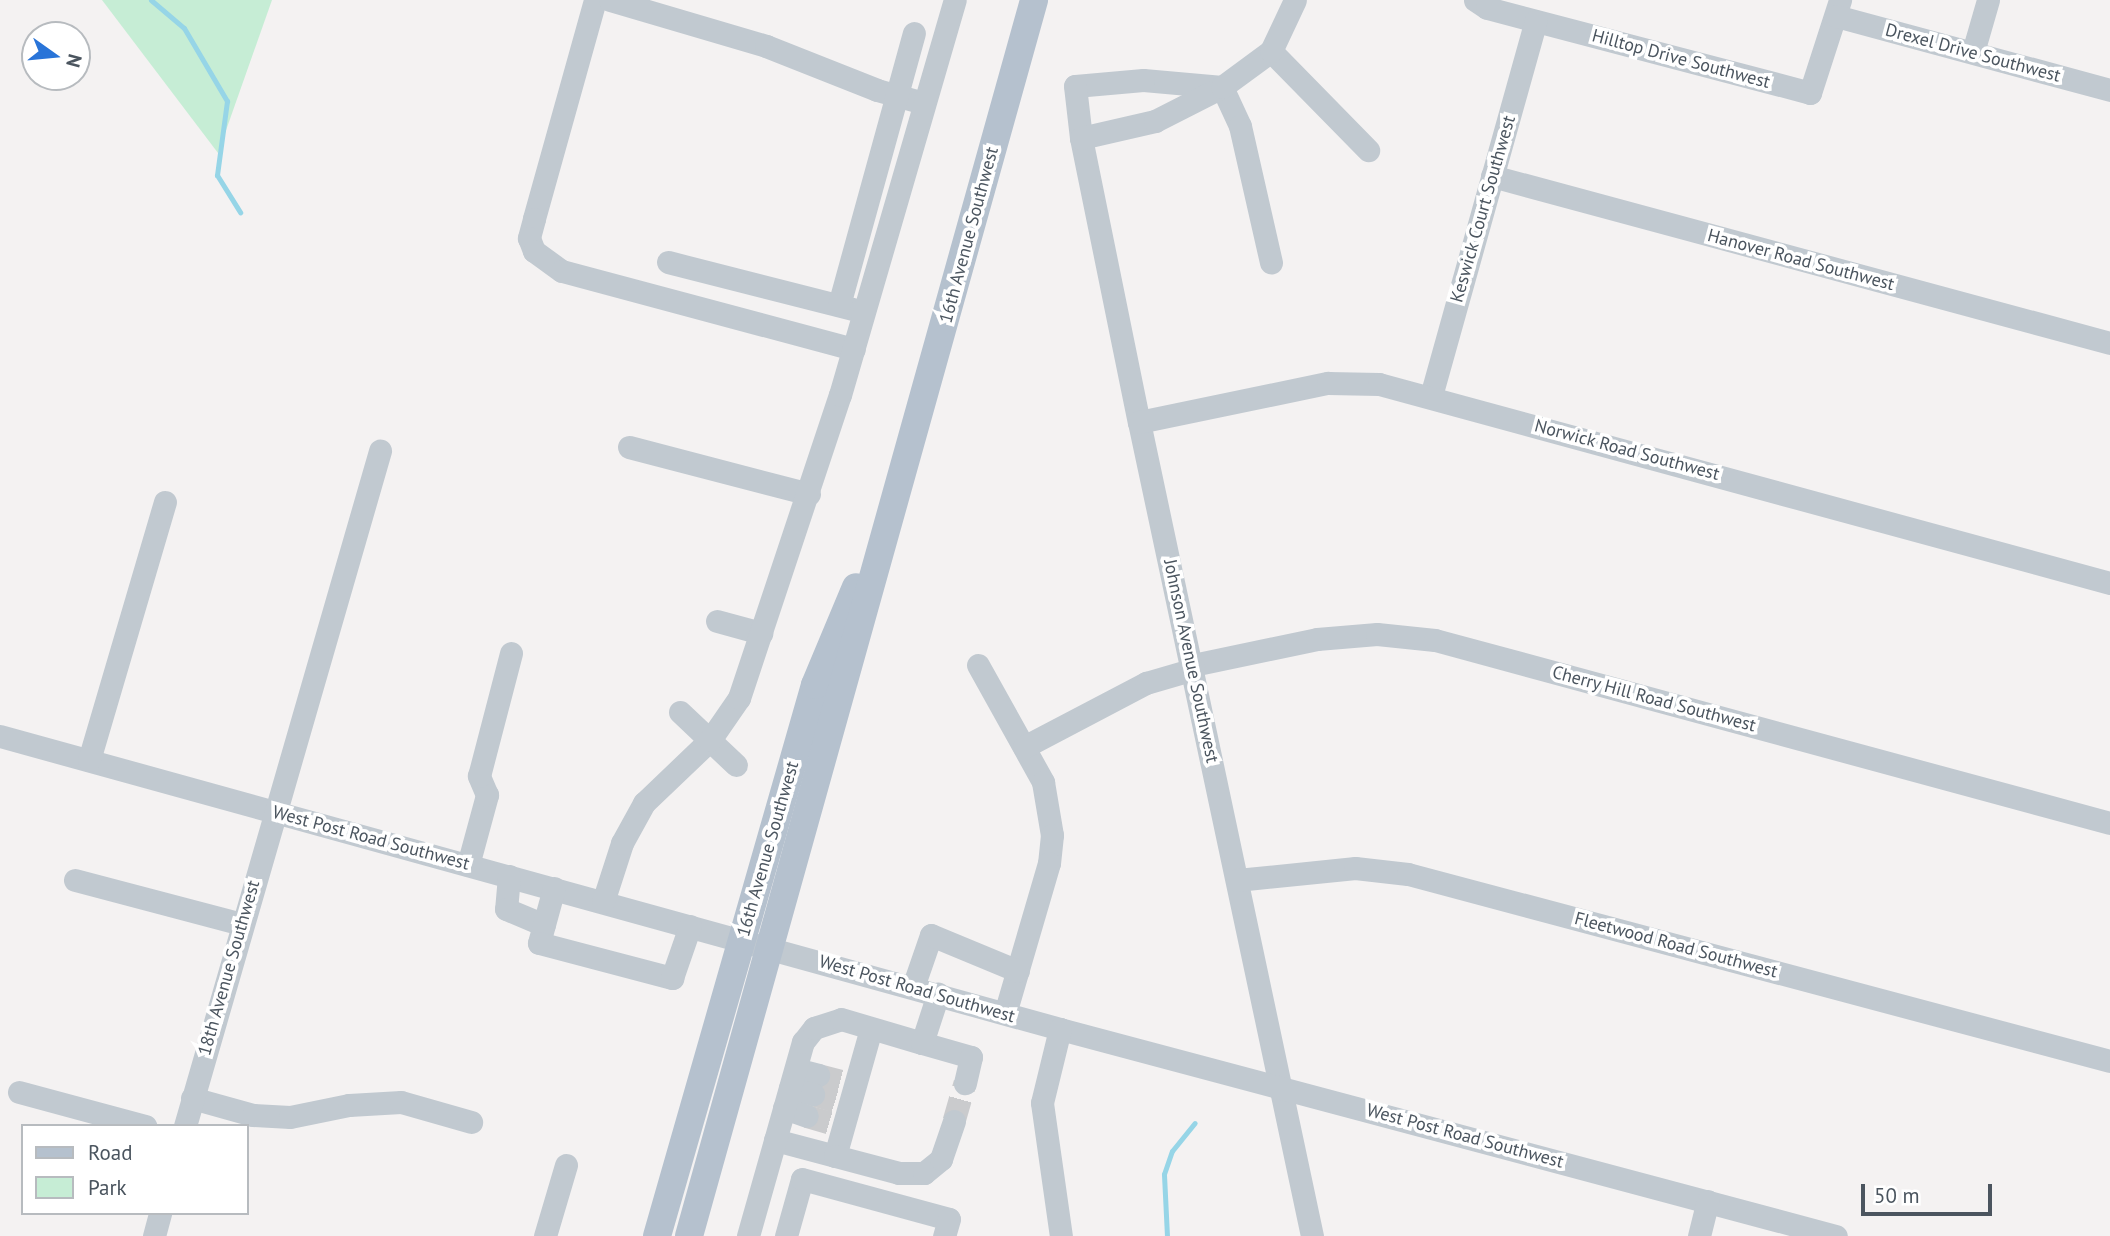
<!DOCTYPE html>
<style>
body{margin:0}
#map{position:relative;width:2110px;height:1236px;overflow:hidden;background:#f4f2f2;font-family:"PT Sans",sans-serif}
div>[style]{position:absolute}
.green>*{inset:0;background:#c6edd5}
.stream>*{height:5px;margin:-2.5px;padding:0 2.5px;transform-origin:2.5px;border-radius:2.5px;background:#96d5e7}
.minor-tunnel>*{height:23px;margin-top:-11.5px;transform-origin:0;background:repeating-linear-gradient(90deg,#cacbcd 0 23px,transparent 0 34px)}
.minor>*{height:23px;margin:-11.5px;padding:0 11.5px;transform-origin:11.5px;border-radius:11.5px;background:#c1c9d0}
.major>*{height:28px;margin:-14px;padding:0 14px;transform-origin:14px;border-radius:14px;background:#b5c1ce}
span{translate:-50% -50%;white-space:nowrap;text-align:center;line-height:1.15;-webkit-text-stroke:7px #fff;paint-order:stroke}
.street-label{font-size:18px;color:#4b555f}
.legend{position:absolute;left:21px;top:1124px;width:228px;height:91px;box-sizing:border-box;background:#fff;border:2px solid #b7bbbf;margin:0;padding:9px 12px;list-style:none;font-size:21px;color:#4b555f}
.legend li{display:flex;align-items:center;gap:14px;height:35px}
.legend b{width:35px;border:2px solid #b7bbbf}
.north{position:absolute;left:21px;top:21px;width:70px;height:70px;box-sizing:border-box;background:#fff;border:2px solid #b7bbbf;border-radius:50%;rotate:105deg;font-size:19px;font-weight:700;line-height:28px;text-align:center;color:#4b555f}
.north::after{content:'';display:block;margin:auto;width:24px;height:32px;background:#2974d8;clip-path:polygon(50% 0,100% 100%,50% 72%,0 100%)}
.scale{position:absolute;left:1861px;top:1184px;width:131px;height:32px;box-sizing:border-box;border:4px solid #4b555f;border-top:0;padding-left:9px;font-size:21px;line-height:24px;white-space:nowrap;color:#4b555f;-webkit-text-stroke:5px #fff;paint-order:stroke}
</style>
<div id="map">
<div class="green">
<i style="clip-path:polygon(102px 0,272px 0,218px 153px)"></i>
</div>
<div class="stream">
<i style="left:151px;top:0;width:43px;rotate:40.3deg"></i>
<i style="left:184px;top:28px;width:85px;rotate:59.5deg"></i>
<i style="left:227px;top:101px;width:75px;rotate:97.7deg"></i>
<i style="left:217px;top:175px;width:44px;rotate:58.1deg"></i>
<i style="left:1167px;top:1236px;width:62px;rotate:-92.8deg"></i>
<i style="left:1164px;top:1174px;width:24px;rotate:-71deg"></i>
<i style="left:1172px;top:1151px;width:36px;rotate:-51deg"></i>
</div>
<div class="minor-tunnel">
<i style="left:818px;top:1075px;width:25px;rotate:14deg"></i>
<i style="left:813px;top:1094px;width:24px;rotate:17deg"></i>
<i style="left:807px;top:1116px;width:25px;rotate:16deg"></i>
<i style="left:954px;top:1121px;width:40px;rotate:-74deg"></i>
</div>
<div class="minor">
<i style="left:595px;top:0;width:227px;rotate:105.6deg"></i>
<i style="left:534px;top:219px;width:20px;rotate:105deg"></i>
<i style="left:529px;top:238px;width:14px;rotate:69deg"></i>
<i style="left:534px;top:251px;width:34px;rotate:36deg"></i>
<i style="left:562px;top:271px;width:302px;rotate:15deg"></i>
<i style="left:610px;top:0;width:163px;rotate:16.4deg"></i>
<i style="left:766px;top:46px;width:119px;rotate:21.6deg"></i>
<i style="left:877px;top:90px;width:49px;rotate:15.5deg"></i>
<i style="left:1475px;top:0;width:14px;rotate:34deg"></i>
<i style="left:1487px;top:8px;width:334px;rotate:14.7deg"></i>
<i style="left:1810px;top:93px;width:98px;rotate:-72.1deg"></i>
<i style="left:1836px;top:16px;width:284px;rotate:15.1deg"></i>
<i style="left:1271px;top:51px;width:139px;rotate:45.6deg"></i>
<i style="left:1973px;top:52px;width:54px;rotate:-73.9deg"></i>
<i style="left:1222px;top:87px;width:79px;rotate:-174.9deg"></i>
<i style="left:1143px;top:80px;width:68px;rotate:175deg"></i>
<i style="left:1075px;top:86px;width:52px;rotate:83.4deg"></i>
<i style="left:1081px;top:138px;width:290px;rotate:78.5deg"></i>
<i style="left:1139px;top:422px;width:832px;rotate:78deg"></i>
<i style="left:1222px;top:87px;width:43px;rotate:65.2deg"></i>
<i style="left:1240px;top:126px;width:140px;rotate:77.2deg"></i>
<i style="left:1081px;top:138px;width:76px;rotate:-12.9deg"></i>
<i style="left:1155px;top:121px;width:75px;rotate:-26.9deg"></i>
<i style="left:1222px;top:87px;width:61px;rotate:-36.3deg"></i>
<i style="left:1271px;top:51px;width:56px;rotate:-64.8deg"></i>
<i style="left:1492px;top:176px;width:640px;rotate:15.12deg"></i>
<i style="left:668px;top:262px;width:190px;rotate:14.3deg"></i>
<i style="left:839px;top:305px;width:282px;rotate:-74.6deg"></i>
<i style="left:1431px;top:396px;width:389px;rotate:-74.4deg"></i>
<i style="left:1139px;top:422px;width:193px;rotate:-11.7deg"></i>
<i style="left:1328px;top:383px;width:51px;rotate:1.1deg"></i>
<i style="left:1379px;top:384px;width:758px;rotate:15.23deg"></i>
<i style="left:629px;top:447px;width:186px;rotate:14.6deg"></i>
<i style="left:717px;top:621px;width:46px;rotate:15.3deg"></i>
<i style="left:978px;top:665px;width:134px;rotate:60.9deg"></i>
<i style="left:1043px;top:782px;width:54px;rotate:80.4deg"></i>
<i style="left:1052px;top:835px;width:28px;rotate:96deg"></i>
<i style="left:1049px;top:863px;width:156px;rotate:106.3deg"></i>
<i style="left:1193px;top:665px;width:127px;rotate:-11.8deg"></i>
<i style="left:1317px;top:639px;width:60px;rotate:-4.8deg"></i>
<i style="left:1377px;top:634px;width:58px;rotate:5.9deg"></i>
<i style="left:1435px;top:640px;width:699px;rotate:15.17deg"></i>
<i style="left:680px;top:712px;width:77px;rotate:43.4deg"></i>
<i style="left:0;top:736px;width:1100px;rotate:15.45deg"></i>
<i style="left:1060px;top:1029px;width:803px;rotate:14.94deg"></i>
<i style="left:1024px;top:747px;width:138px;rotate:-27.7deg"></i>
<i style="left:1146px;top:683px;width:50px;rotate:-16.3deg"></i>
<i style="left:89px;top:760px;width:269px;rotate:-73.6deg"></i>
<i style="left:468px;top:865px;width:73px;rotate:-74.8deg"></i>
<i style="left:487px;top:795px;width:21px;rotate:-113deg"></i>
<i style="left:479px;top:776px;width:127px;rotate:-75.4deg"></i>
<i style="left:509px;top:876px;width:33px;rotate:95deg"></i>
<i style="left:506px;top:909px;width:41px;rotate:22.8deg"></i>
<i style="left:75px;top:880px;width:172px;rotate:14.8deg"></i>
<i style="left:1237px;top:880px;width:119px;rotate:-5.8deg"></i>
<i style="left:1355px;top:868px;width:53px;rotate:6.5deg"></i>
<i style="left:1408px;top:874px;width:726px;rotate:14.92deg"></i>
<i style="left:554px;top:888px;width:57px;rotate:105.3deg"></i>
<i style="left:539px;top:943px;width:138px;rotate:14.7deg"></i>
<i style="left:672px;top:978px;width:55px;rotate:-70.9deg"></i>
<i style="left:603px;top:902px;width:62px;rotate:-72.1deg"></i>
<i style="left:622px;top:843px;width:46px;rotate:-61.2deg"></i>
<i style="left:644px;top:803px;width:91px;rotate:-43.7deg"></i>
<i style="left:710px;top:740px;width:51px;rotate:-55.4deg"></i>
<i style="left:739px;top:698px;width:319px;rotate:-71.6deg"></i>
<i style="left:840px;top:395px;width:411px;rotate:-73.8deg"></i>
<i style="left:913px;top:987px;width:55px;rotate:-70.9deg"></i>
<i style="left:931px;top:935px;width:94px;rotate:22.5deg"></i>
<i style="left:1060px;top:1029px;width:76px;rotate:103.7deg"></i>
<i style="left:1042px;top:1103px;width:134px;rotate:81.9deg"></i>
<i style="left:922px;top:1043px;width:51px;rotate:15.9deg"></i>
<i style="left:971px;top:1057px;width:27px;rotate:103deg"></i>
<i style="left:796px;top:1069px;width:23px;rotate:15deg"></i>
<i style="left:790px;top:1088px;width:24px;rotate:15deg"></i>
<i style="left:19px;top:1092px;width:131px;rotate:15.1deg"></i>
<i style="left:192px;top:1098px;width:63px;rotate:15.6deg"></i>
<i style="left:253px;top:1115px;width:37px;rotate:3deg"></i>
<i style="left:290px;top:1117px;width:60px;rotate:-11.5deg"></i>
<i style="left:349px;top:1105px;width:52px;rotate:-3.3deg"></i>
<i style="left:401px;top:1102px;width:73px;rotate:15.9deg"></i>
<i style="left:784px;top:1108px;width:24px;rotate:19deg"></i>
<i style="left:185px;top:1126px;width:703px;rotate:-73.89deg"></i>
<i style="left:775px;top:1140px;width:62px;rotate:14.9deg"></i>
<i style="left:835px;top:1156px;width:132px;rotate:-74.2deg"></i>
<i style="left:835px;top:1156px;width:66px;rotate:14.9deg"></i>
<i style="left:899px;top:1173px;width:25px"></i>
<i style="left:924px;top:1173px;width:22px;rotate:-39deg"></i>
<i style="left:941px;top:1159px;width:40px;rotate:-71.1deg"></i>
<i style="left:154px;top:1236px;width:24px;rotate:-75deg"></i>
<i style="left:545px;top:1236px;width:74px;rotate:-73.5deg"></i>
<i style="left:748px;top:1236px;width:202px;rotate:-74.2deg"></i>
<i style="left:803px;top:1042px;width:18px;rotate:-52deg"></i>
<i style="left:814px;top:1028px;width:28px;rotate:-18deg"></i>
<i style="left:841px;top:1019px;width:84px;rotate:16.5deg"></i>
<i style="left:922px;top:1043px;width:52px;rotate:-71.9deg"></i>
<i style="left:786px;top:1236px;width:59px;rotate:-74.3deg"></i>
<i style="left:802px;top:1179px;width:152px;rotate:15.2deg"></i>
<i style="left:949px;top:1219px;width:18px;rotate:106deg"></i>
<i style="left:1699px;top:1236px;width:36px;rotate:-76deg"></i>
</div>
<div class="major">
<i style="left:657px;top:1236px;width:573px;rotate:-74deg"></i>
<i style="left:815px;top:685px;width:106px;rotate:-67.3deg"></i>
<i style="left:689px;top:1236px;width:1283px;rotate:-74.4deg"></i>
</div>
<div class="street-label">
<span style="left:1973px;top:53px;rotate:15deg">Drexel Drive Southwest</span>
<span style="left:1681px;top:59px;rotate:15deg">Hilltop Drive Southwest</span>
<span style="left:1483px;top:209px;rotate:-74deg">Keswick Court Southwest</span>
<span style="left:969px;top:235px;rotate:-75deg">16th Avenue Southwest</span>
<span style="left:1801px;top:260px;rotate:15deg">Hanover Road Southwest</span>
<span style="left:1627px;top:450px;rotate:15deg">Norwick Road Southwest</span>
<span style="left:1191px;top:661px;rotate:78deg">Johnson Avenue Southwest</span>
<span style="left:1654px;top:699px;rotate:15deg">Cherry Hill Road Southwest</span>
<span style="left:371px;top:838px;rotate:15deg">West Post Road Southwest</span>
<span style="left:768px;top:849px;rotate:-74deg">16th Avenue Southwest</span>
<span style="left:1676px;top:945px;rotate:15deg">Fleetwood Road Southwest</span>
<span style="left:229px;top:968px;rotate:-74deg">18th Avenue Southwest</span>
<span style="left:917px;top:989px;rotate:16deg">West Post Road Southwest</span>
<span style="left:1465px;top:1136px;rotate:15deg">West Post Road Southwest</span>
</div>
<ul class="legend">
<li><b style="height:9px;background:#b5c1ce"></b>Road</li>
<li><b style="height:19px;background:#c6edd5"></b>Park</li>
</ul>
<div class="north">N</div>
<div class="scale">50 m</div>
</div>
